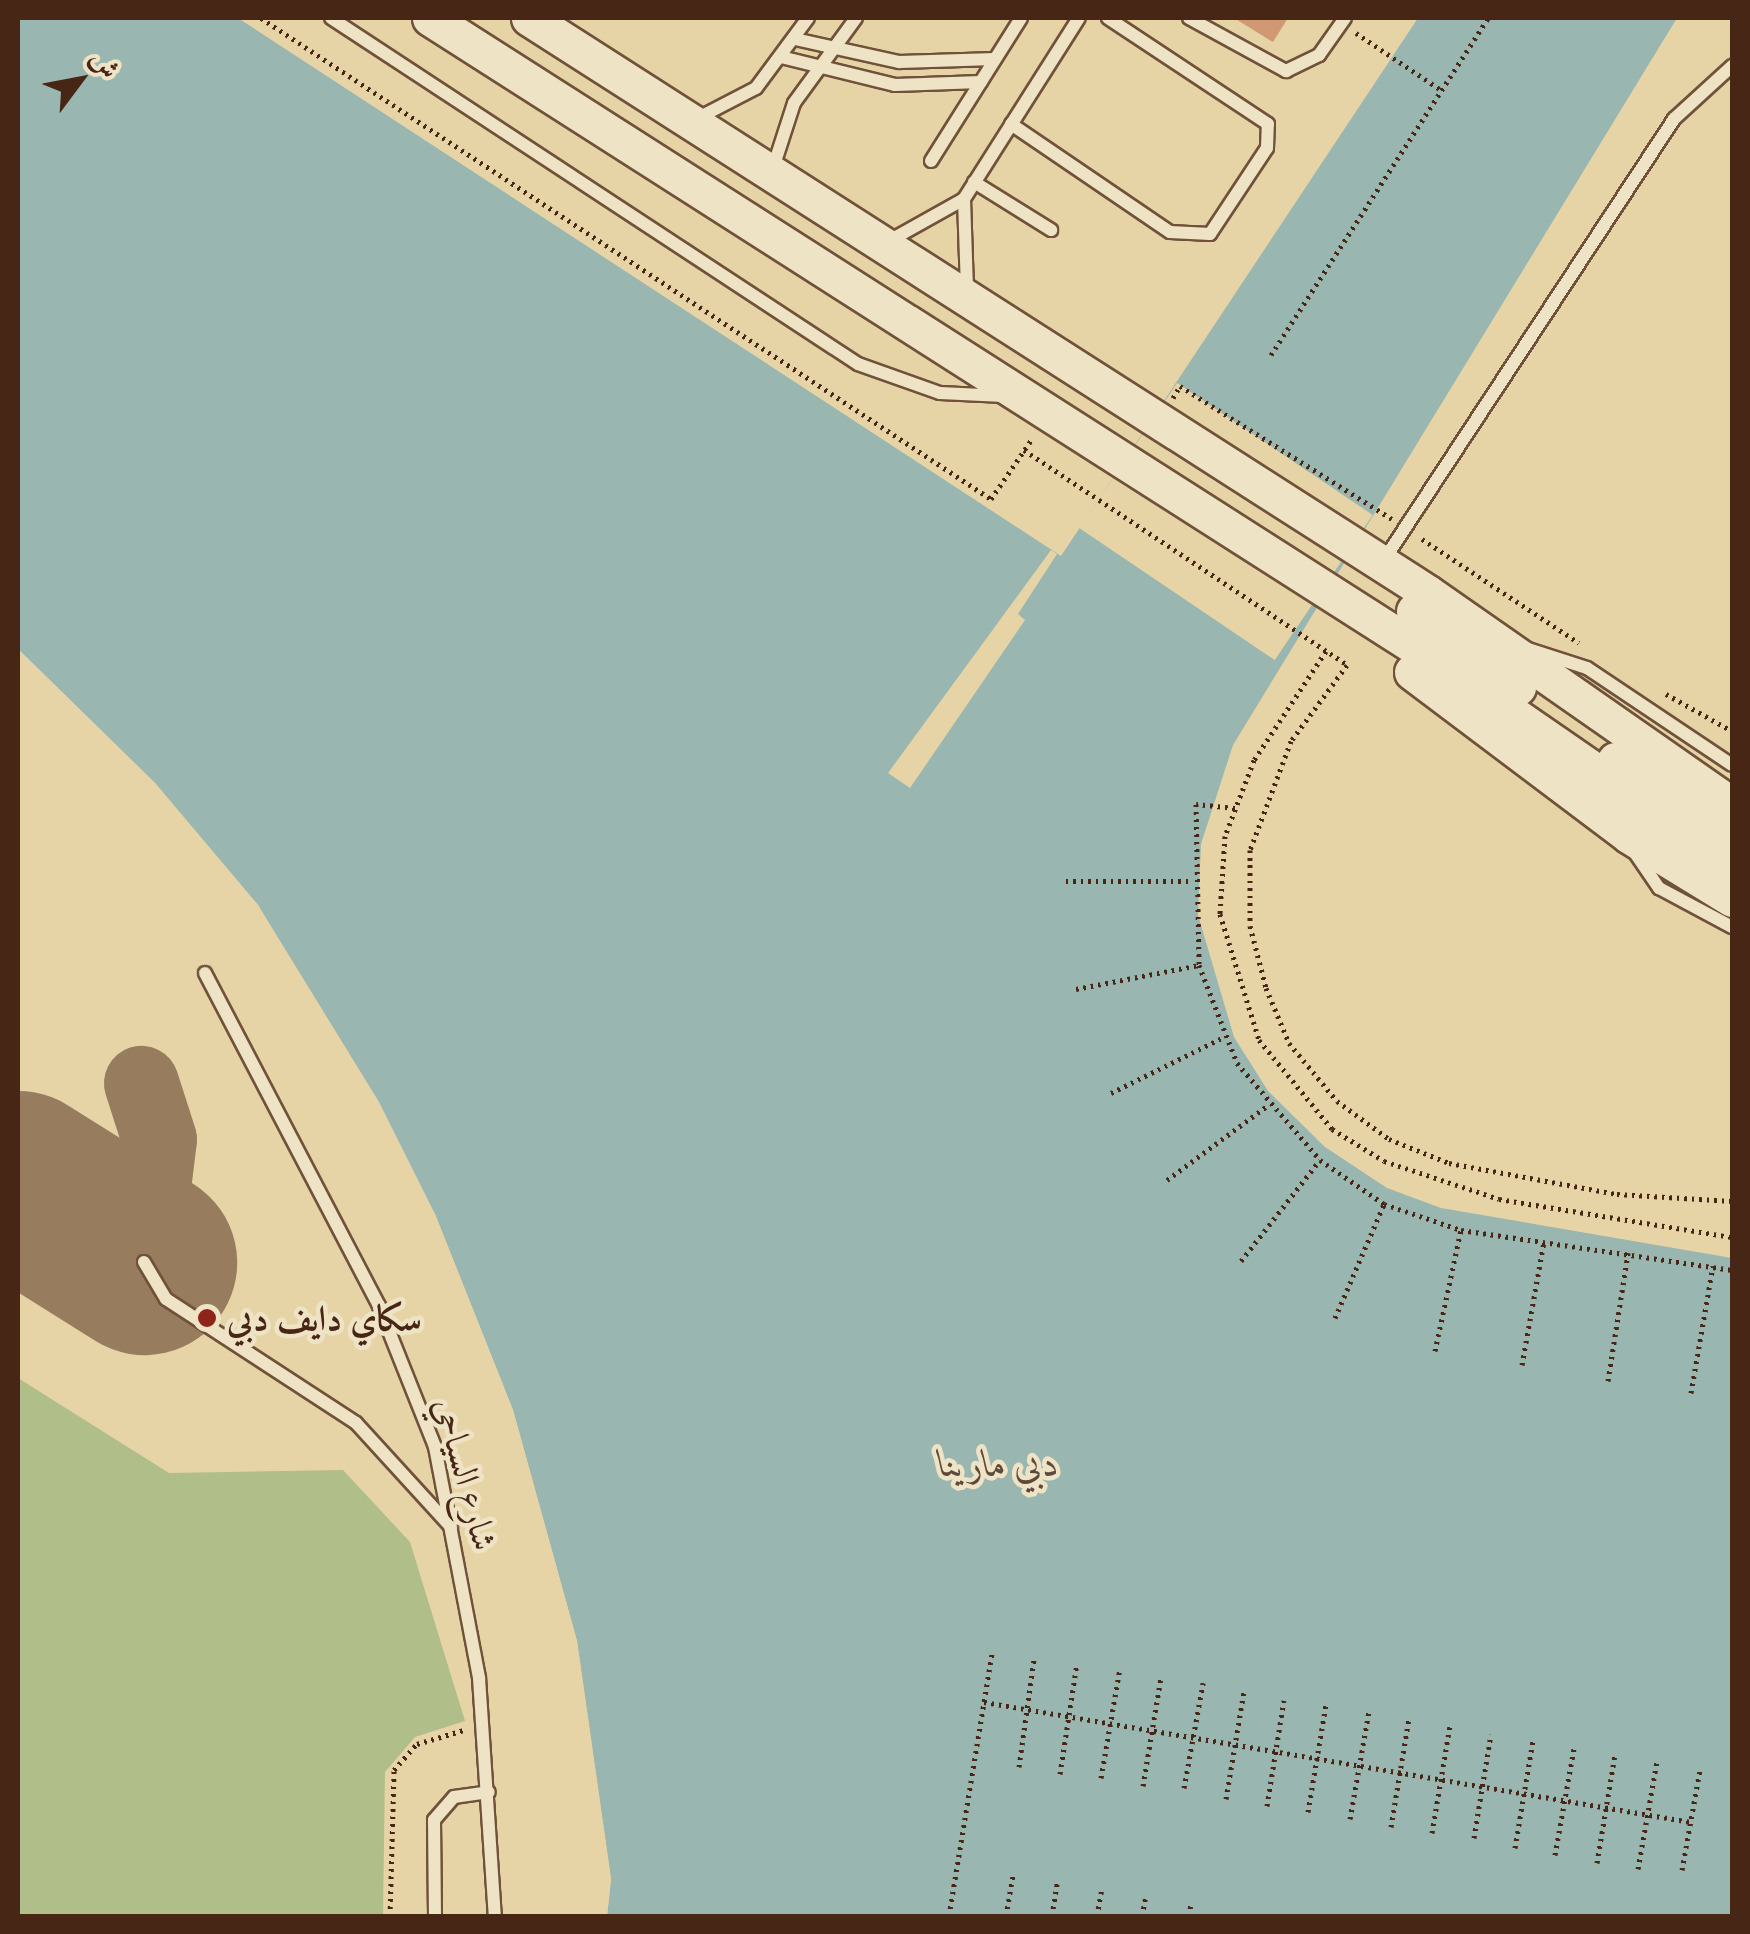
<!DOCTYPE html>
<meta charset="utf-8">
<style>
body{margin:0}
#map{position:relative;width:1750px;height:1934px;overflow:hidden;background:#e6d4a6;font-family:"EB Garamond",Amiri,serif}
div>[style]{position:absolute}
.green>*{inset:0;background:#b0be8a}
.water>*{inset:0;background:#99b7b0}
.pier>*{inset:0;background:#e6d4a6;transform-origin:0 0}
.taxiway>*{height:75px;margin:-37.5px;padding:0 37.5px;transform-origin:37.5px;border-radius:37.5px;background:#977d5e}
.runway>*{height:185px;margin:-92.5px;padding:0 92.5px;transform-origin:92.5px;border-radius:92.5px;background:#977d5e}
.building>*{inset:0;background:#d19973}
.path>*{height:5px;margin-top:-2.5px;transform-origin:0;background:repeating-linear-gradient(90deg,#482616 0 2.5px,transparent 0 7.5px)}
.roads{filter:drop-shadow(2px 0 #70523a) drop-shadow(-2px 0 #70523a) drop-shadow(0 2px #70523a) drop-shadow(0 -2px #70523a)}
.lane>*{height:12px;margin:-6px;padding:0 6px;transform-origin:6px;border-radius:6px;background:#efe3c5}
.secondary>*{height:35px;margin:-17.5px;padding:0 17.5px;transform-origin:17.5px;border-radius:17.5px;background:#efe3c5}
.dots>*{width:28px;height:28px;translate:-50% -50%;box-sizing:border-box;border:5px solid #efe3c5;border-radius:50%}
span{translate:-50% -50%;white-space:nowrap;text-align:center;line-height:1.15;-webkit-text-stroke:9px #efe3c5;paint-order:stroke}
.poi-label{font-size:35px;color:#482616;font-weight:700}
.left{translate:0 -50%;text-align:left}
.street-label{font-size:35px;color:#482616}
.water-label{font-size:38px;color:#5c4a3c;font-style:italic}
.frame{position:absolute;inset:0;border:20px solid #482616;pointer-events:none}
.north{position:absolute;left:30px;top:30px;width:100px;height:100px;-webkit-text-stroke:8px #efe3c5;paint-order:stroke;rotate:58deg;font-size:28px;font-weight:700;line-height:40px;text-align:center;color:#482616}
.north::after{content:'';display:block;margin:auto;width:35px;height:45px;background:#482616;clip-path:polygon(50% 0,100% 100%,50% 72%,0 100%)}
</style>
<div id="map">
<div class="green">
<i style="clip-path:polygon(18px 1378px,169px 1473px,343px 1470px,410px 1542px,465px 1721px,415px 1737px,385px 1772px,383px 1916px,18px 1916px)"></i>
</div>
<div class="water">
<i style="clip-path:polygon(18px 18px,238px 18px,1061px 556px,1418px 18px,1677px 18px,1233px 745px,1201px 844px,1198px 915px,1234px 1037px,1268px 1091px,1325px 1147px,1387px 1188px,1441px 1208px,1732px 1258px,1732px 1916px,607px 1916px,611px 1879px,577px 1641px,513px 1410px,435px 1214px,258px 905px,155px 783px,18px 649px)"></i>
</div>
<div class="pier">
<i style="left:1177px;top:383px;width:236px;height:175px;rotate:34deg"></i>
<i style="clip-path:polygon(1051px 550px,1057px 554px,1018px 614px,1025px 620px,910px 788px,888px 773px)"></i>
<i style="clip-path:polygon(18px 649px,155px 783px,258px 905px,379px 1102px,435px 1214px,513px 1410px,577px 1641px,611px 1879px,607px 1916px,572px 1642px,508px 1411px,431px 1216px,254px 907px)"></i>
</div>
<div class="taxiway">
<i style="left:18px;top:1163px;width:71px;rotate:9.7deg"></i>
<i style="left:88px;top:1175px;width:56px;rotate:37.1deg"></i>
<i style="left:133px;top:1209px;width:17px;rotate:87deg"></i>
<i style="left:134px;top:1226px;width:28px;rotate:125deg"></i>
<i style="left:118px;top:1249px;width:23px;rotate:178deg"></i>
<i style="left:95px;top:1250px;width:83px;rotate:-136.5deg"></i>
<i style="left:101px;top:1232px;width:32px;rotate:-14deg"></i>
<i style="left:132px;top:1224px;width:28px;rotate:-46deg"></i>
<i style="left:151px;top:1204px;width:65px;rotate:-83deg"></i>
<i style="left:159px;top:1139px;width:59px;rotate:-107.8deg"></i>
</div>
<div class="runway">
<i style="left:18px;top:1183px;width:149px;rotate:32.1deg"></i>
</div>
<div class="building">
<i style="clip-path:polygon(1234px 18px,1288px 18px,1273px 42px)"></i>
</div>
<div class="path">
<i style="left:261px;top:18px;width:874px;rotate:33.38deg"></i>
<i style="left:991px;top:499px;width:73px;rotate:-55.7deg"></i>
<i style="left:1356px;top:33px;width:102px;rotate:33.8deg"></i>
<i style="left:1271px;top:355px;width:401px;rotate:-57.2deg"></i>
<i style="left:1173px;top:398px;width:14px;rotate:-60deg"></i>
<i style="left:1180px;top:386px;width:250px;rotate:32.1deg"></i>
<i style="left:1024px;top:450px;width:388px;rotate:33.6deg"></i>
<i style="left:1347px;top:665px;width:94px;rotate:126.4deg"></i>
<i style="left:1291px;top:741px;width:116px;rotate:110.6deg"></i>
<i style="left:1250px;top:850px;width:76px;rotate:90deg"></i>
<i style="left:1250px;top:926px;width:64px;rotate:75.5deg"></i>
<i style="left:1266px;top:988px;width:60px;rotate:67.3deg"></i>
<i style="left:1289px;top:1043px;width:75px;rotate:50.4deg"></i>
<i style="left:1337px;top:1101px;width:64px;rotate:36.2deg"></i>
<i style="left:1389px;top:1139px;width:65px;rotate:21.8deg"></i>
<i style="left:1449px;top:1163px;width:171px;rotate:10.5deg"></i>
<i style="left:1617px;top:1194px;width:115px;rotate:3.5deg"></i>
<i style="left:1422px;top:539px;width:188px;rotate:33.5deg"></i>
<i style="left:1326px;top:651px;width:131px;rotate:123.4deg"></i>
<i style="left:1254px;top:760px;width:81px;rotate:110.9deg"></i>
<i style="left:1225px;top:836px;width:78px;rotate:93.7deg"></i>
<i style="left:1220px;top:914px;width:132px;rotate:72.8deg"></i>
<i style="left:1259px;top:1040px;width:115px;rotate:50.6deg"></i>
<i style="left:1332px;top:1129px;width:61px;rotate:31.6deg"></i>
<i style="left:1384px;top:1161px;width:121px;rotate:18.3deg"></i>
<i style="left:1499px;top:1199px;width:236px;rotate:9.3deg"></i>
<i style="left:1666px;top:694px;width:76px;rotate:29.3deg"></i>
<i style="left:1235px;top:808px;width:39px;rotate:-174deg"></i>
<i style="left:1196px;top:804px;width:161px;rotate:88.9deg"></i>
<i style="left:1199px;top:965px;width:105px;rotate:68.8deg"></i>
<i style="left:1237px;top:1063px;width:128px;rotate:49.4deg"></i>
<i style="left:1320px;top:1160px;width:78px;rotate:34.5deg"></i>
<i style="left:1384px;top:1204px;width:81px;rotate:18.7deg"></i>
<i style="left:1461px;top:1230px;width:274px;rotate:8.4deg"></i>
<i style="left:1066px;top:881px;width:127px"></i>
<i style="left:1076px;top:989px;width:125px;rotate:-11deg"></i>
<i style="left:1111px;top:1093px;width:124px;rotate:-26.4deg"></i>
<i style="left:1167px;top:1180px;width:124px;rotate:-36.5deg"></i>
<i style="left:1241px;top:1261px;width:128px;rotate:-52deg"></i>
<i style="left:1335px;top:1318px;width:124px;rotate:-66.7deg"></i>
<i style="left:1435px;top:1351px;width:124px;rotate:-77.9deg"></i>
<i style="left:1522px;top:1365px;width:126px;rotate:-79.9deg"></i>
<i style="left:1608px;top:1381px;width:130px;rotate:-81.1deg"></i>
<i style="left:1691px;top:1393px;width:129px;rotate:-80.2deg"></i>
<i style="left:984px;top:1702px;width:717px;rotate:9.63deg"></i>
<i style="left:1019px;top:1767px;width:109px;rotate:-82.1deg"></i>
<i style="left:1060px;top:1774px;width:112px;rotate:-81.3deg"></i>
<i style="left:1101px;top:1778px;width:112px;rotate:-80.2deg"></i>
<i style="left:1143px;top:1786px;width:110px;rotate:-80.6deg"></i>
<i style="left:1184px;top:1788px;width:107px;rotate:-79.7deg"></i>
<i style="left:1226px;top:1799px;width:109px;rotate:-80.5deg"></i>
<i style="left:1267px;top:1806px;width:107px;rotate:-80.9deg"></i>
<i style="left:1308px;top:1812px;width:109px;rotate:-80.5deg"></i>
<i style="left:1350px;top:1819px;width:110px;rotate:-80deg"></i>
<i style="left:1391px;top:1827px;width:110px;rotate:-80.6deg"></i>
<i style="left:1432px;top:1833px;width:109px;rotate:-80.5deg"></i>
<i style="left:1474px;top:1838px;width:105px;rotate:-80.7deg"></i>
<i style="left:1515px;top:1848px;width:109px;rotate:-80.5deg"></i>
<i style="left:1555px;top:1855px;width:109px;rotate:-79.9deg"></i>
<i style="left:1597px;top:1863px;width:110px;rotate:-80.6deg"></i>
<i style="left:1638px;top:1869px;width:110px;rotate:-80deg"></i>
<i style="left:1682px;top:1870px;width:102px;rotate:-79.8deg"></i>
<i style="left:390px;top:1916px;width:146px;rotate:-88.4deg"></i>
<i style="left:394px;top:1770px;width:35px;rotate:-49deg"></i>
<i style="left:417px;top:1744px;width:49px;rotate:-16.6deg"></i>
<i style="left:949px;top:1916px;width:266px;rotate:-80.7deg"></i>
<i style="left:1006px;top:1916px;width:42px;rotate:-80.3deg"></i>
<i style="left:1052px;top:1916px;width:33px;rotate:-81deg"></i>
<i style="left:1097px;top:1916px;width:27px;rotate:-80deg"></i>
<i style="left:1142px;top:1916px;width:20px;rotate:-79deg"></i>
<i style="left:1189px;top:1916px;width:12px;rotate:-81deg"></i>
<i style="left:1235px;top:1916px;width:6px;rotate:-81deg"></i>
</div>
<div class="roads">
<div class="lane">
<i style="left:331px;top:18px;width:630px;rotate:33.29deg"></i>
<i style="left:858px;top:364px;width:87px;rotate:19.5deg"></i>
<i style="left:940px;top:393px;width:64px;rotate:2.7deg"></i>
<i style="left:1189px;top:18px;width:111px;rotate:28.7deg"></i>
<i style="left:1286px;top:71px;width:37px;rotate:-26deg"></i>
<i style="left:1319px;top:55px;width:45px;rotate:-54.9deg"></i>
<i style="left:795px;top:39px;width:107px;rotate:12.5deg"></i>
<i style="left:899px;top:62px;width:96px;rotate:-1.8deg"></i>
<i style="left:781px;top:57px;width:117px;rotate:13.8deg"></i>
<i style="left:895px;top:85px;width:86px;rotate:-2deg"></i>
<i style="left:700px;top:117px;width:63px;rotate:-27.4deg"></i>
<i style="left:756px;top:88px;width:87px;rotate:-53.4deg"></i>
<i style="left:1011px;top:124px;width:192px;rotate:34.2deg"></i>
<i style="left:1170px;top:232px;width:40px;rotate:2.9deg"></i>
<i style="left:1210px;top:234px;width:103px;rotate:-56.5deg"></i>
<i style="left:1267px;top:148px;width:24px;rotate:-88deg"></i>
<i style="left:1268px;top:124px;width:192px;rotate:-146.5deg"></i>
<i style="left:931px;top:161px;width:169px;rotate:-57.8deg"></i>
<i style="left:773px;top:168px;width:68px;rotate:-72.1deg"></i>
<i style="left:794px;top:103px;width:105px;rotate:-53.9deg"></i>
<i style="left:974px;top:182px;width:91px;rotate:31.9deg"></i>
<i style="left:964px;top:199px;width:91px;rotate:88.1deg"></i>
<i style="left:889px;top:241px;width:86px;rotate:-29.2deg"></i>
<i style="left:964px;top:199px;width:214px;rotate:-57.6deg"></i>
<i style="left:1384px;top:560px;width:528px;rotate:-56.67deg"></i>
<i style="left:1674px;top:119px;width:79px;rotate:-42.4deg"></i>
<i style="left:1528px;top:649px;width:62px;rotate:17.9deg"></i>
<i style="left:1587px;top:668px;width:174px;rotate:33.8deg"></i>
<i style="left:1631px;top:847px;width:50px;rotate:55.7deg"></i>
<i style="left:1659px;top:888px;width:83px;rotate:28.1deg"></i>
<i style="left:205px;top:973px;width:376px;rotate:62.4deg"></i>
<i style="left:379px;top:1306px;width:152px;rotate:68.3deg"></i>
<i style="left:435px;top:1447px;width:235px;rotate:79.2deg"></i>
<i style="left:479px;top:1678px;width:239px;rotate:86.2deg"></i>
<i style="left:144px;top:1262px;width:43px;rotate:59.3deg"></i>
<i style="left:166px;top:1299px;width:227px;rotate:33.1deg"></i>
<i style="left:356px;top:1423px;width:141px;rotate:47.6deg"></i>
<i style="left:435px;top:1916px;width:96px;rotate:-90.6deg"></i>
<i style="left:434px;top:1820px;width:30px;rotate:-49deg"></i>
<i style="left:454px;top:1797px;width:35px;rotate:-8deg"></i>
</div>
<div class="secondary">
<i style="left:430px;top:18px;width:1171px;rotate:32.55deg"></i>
<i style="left:1417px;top:648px;width:383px;rotate:34.6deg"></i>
<i style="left:529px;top:18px;width:1067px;rotate:32.6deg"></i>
<i style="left:1428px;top:593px;width:371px;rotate:34.9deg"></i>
<i style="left:1414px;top:611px;width:129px;rotate:36.2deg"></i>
<i style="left:1412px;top:672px;width:271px;rotate:37deg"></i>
<i style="left:1628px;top:835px;width:122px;rotate:31.6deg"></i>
<i style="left:1615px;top:760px;width:138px;rotate:32.3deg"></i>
</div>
</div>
<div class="dots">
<i style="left:207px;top:1318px;background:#8f2418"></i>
</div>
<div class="poi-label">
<span class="left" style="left:227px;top:1318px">سكاي دايف دبي</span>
</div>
<div class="street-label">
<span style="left:466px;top:1474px;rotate:75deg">شارع السياحي</span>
</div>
<div class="water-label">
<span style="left:999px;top:1463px">دبي مارينا</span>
</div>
<div class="frame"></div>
<div class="north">ش</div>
</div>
